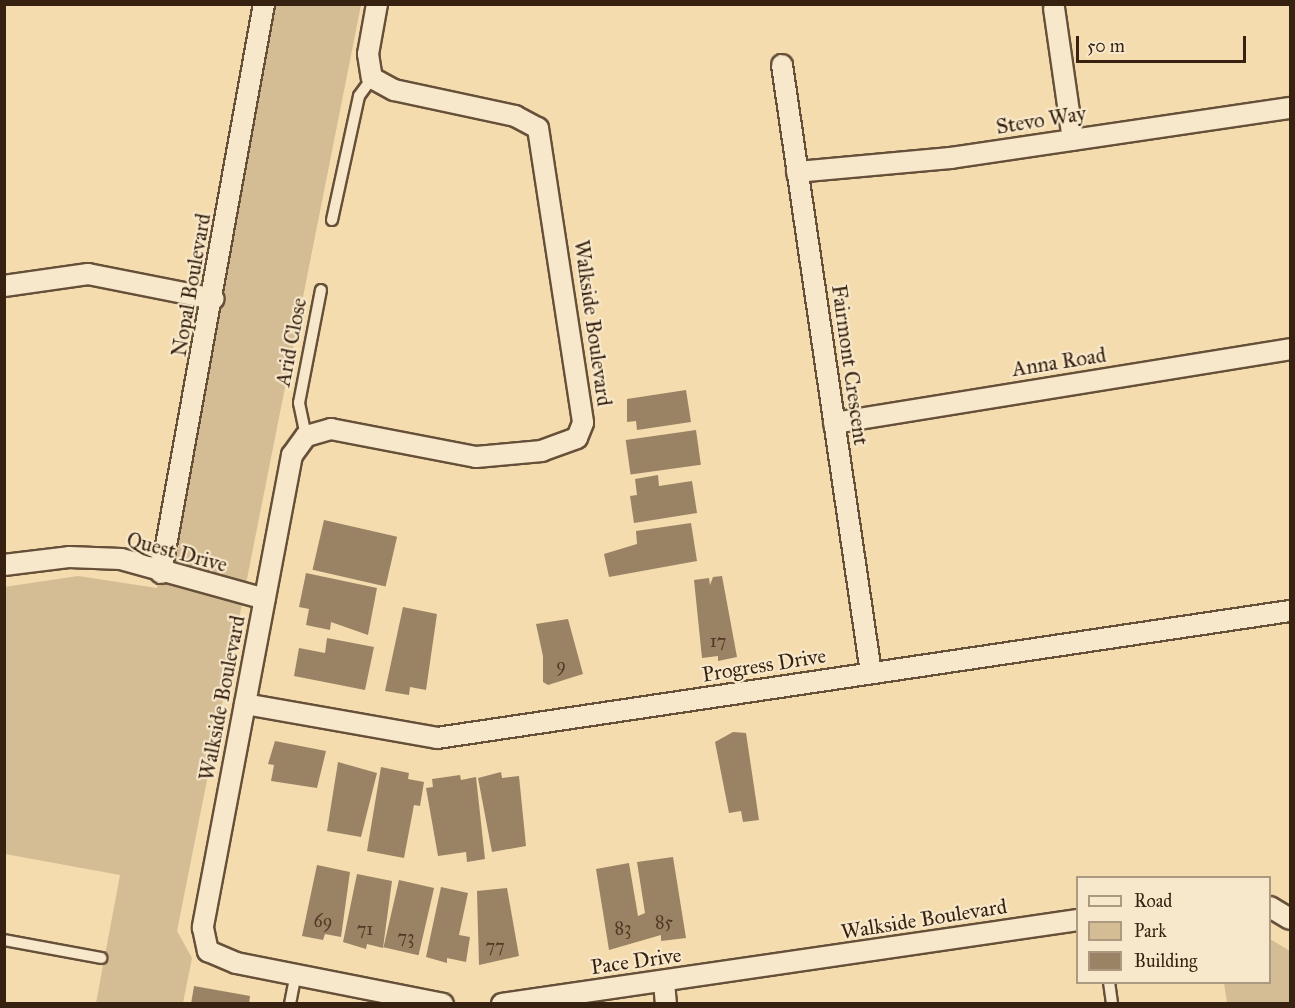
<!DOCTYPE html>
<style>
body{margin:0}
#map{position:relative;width:1295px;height:1008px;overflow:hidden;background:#f4dcaf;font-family:"IM FELL Great Primer",serif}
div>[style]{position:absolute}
.green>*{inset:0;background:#d4bc94}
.building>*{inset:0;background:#998364;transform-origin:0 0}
.roads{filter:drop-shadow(2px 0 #665039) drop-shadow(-2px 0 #665039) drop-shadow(0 2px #665039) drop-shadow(0 -2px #665039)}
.service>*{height:10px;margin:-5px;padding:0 5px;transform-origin:5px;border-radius:5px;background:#f8e8cb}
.minor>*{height:20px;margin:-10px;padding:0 10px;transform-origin:10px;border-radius:10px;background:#f8e8cb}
span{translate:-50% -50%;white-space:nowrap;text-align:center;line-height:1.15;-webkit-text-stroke:4.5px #f8e8cb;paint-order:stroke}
.number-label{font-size:18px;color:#503a26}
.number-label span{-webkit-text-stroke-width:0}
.street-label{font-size:21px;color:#372212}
.frame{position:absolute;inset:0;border:6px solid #372212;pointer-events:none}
.legend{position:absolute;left:1076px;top:876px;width:195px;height:108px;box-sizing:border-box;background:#f8e8cb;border:2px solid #ab9981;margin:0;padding:8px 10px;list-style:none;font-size:18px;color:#372212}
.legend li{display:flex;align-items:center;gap:12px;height:30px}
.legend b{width:30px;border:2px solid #ab9981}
.scale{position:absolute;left:1076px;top:36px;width:170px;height:27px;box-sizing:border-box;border:3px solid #372212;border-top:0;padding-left:8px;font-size:18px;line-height:21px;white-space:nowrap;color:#372212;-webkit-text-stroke:4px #f8e8cb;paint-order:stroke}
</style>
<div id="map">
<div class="green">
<i style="clip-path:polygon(264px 5px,361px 5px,177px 931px,192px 958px,183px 1003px,96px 1003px,120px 875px,5px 854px,4px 587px,78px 576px,157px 588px)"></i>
<i style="clip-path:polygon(1270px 939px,1290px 951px,1290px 1003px,1227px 1003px,1224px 983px,1270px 982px)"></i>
</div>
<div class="building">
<i style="clip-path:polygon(686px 390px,691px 422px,637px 430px,636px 421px,627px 422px,627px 399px)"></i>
<i style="left:696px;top:430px;width:35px;height:71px;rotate:82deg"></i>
<i style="clip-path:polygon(658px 475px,659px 486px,692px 481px,697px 513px,634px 523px,630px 496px,637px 495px,635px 479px)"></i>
<i style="left:324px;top:520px;width:75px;height:51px;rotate:13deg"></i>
<i style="clip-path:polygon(691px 523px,697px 561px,609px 577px,604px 554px,637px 544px,636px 531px)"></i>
<i style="clip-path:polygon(306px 573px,377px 588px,368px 635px,331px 622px,330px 630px,306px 625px,309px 609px,299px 607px)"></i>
<i style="clip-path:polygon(722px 576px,737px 657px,718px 661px,718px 656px,702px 658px,694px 580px,709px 578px,710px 585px,713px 577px)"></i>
<i style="clip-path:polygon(403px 607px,437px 614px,426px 690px,410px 687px,409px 695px,385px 691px)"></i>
<i style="clip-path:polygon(568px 619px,583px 674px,548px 685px,543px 682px,543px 656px,536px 624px)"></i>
<i style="clip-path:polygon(327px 638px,374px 647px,365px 690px,294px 676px,299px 648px,325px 653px)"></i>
<i style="clip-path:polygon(733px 732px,746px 733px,759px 820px,743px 822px,741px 811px,729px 813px,715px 742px)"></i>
<i style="clip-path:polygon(275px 741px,326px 751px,317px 788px,271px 781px,274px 765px,268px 764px)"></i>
<i style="clip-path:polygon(338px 762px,377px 773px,361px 837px,327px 831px)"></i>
<i style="clip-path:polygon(381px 767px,409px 773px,408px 779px,424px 782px,420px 806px,414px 805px,404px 858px,367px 851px)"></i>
<i style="clip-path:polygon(501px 772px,502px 778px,519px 776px,526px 846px,492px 852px,478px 778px)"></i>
<i style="clip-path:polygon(460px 775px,461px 780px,476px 777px,485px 859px,467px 862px,466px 852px,438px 856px,426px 788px,433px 787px,432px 779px)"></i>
<i style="clip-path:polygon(673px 857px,686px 938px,661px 941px,661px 935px,609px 950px,596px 869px,629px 863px,638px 916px,645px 913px,637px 862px)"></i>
<i style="clip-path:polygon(317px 865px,350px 872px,341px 937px,325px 934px,323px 940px,302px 936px)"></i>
<i style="clip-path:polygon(357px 874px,392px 881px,383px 948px,367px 944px,366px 949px,343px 942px)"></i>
<i style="left:399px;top:880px;width:36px;height:69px;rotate:13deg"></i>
<i style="clip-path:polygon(441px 887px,468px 893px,459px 935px,470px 937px,466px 962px,447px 958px,447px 963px,426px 957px)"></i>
<i style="clip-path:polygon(507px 888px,519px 956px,479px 965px,477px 891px)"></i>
<i style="clip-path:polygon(194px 986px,250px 996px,249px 1004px,191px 1004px)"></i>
</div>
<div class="roads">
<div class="service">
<i style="left:332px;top:220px;width:127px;rotate:-77.7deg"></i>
<i style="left:359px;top:96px;width:22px;rotate:-54deg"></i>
<i style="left:306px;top:436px;width:34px;rotate:-102deg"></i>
<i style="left:299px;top:403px;width:115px;rotate:-79deg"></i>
<i style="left:4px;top:940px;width:99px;rotate:10.5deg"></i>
<i style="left:1109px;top:982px;width:22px;rotate:82deg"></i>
<i style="left:290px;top:1004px;width:31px;rotate:-79deg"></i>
</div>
<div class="minor">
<i style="left:377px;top:4px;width:51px;rotate:100.2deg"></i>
<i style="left:368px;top:54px;width:24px;rotate:81deg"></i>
<i style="left:372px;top:78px;width:25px;rotate:29deg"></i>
<i style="left:394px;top:90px;width:124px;rotate:12.1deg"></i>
<i style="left:515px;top:116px;width:26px;rotate:28deg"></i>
<i style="left:538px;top:128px;width:298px;rotate:81.3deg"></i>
<i style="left:583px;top:423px;width:16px;rotate:112deg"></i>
<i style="left:577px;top:438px;width:37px;rotate:160deg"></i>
<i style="left:542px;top:451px;width:66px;rotate:174.8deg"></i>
<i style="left:476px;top:457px;width:148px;rotate:-169.1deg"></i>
<i style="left:331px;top:429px;width:26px;rotate:164deg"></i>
<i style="left:306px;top:436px;width:24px;rotate:126deg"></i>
<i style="left:292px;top:455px;width:481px;rotate:100.7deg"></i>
<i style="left:203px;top:928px;width:24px;rotate:78deg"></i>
<i style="left:208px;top:951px;width:30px;rotate:23deg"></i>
<i style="left:236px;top:963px;width:211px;rotate:11.2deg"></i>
<i style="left:1054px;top:8px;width:133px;rotate:81.8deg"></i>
<i style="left:782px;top:65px;width:614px;rotate:81.67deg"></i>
<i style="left:797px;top:172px;width:155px;rotate:-5.2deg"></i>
<i style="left:951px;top:158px;width:343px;rotate:-8.4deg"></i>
<i style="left:4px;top:286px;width:85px;rotate:-8.1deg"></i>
<i style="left:88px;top:274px;width:128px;rotate:11.2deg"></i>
<i style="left:834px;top:423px;width:462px;rotate:-9.2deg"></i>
<i style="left:4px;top:565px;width:65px;rotate:-7deg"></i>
<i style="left:69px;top:557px;width:52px;rotate:2.2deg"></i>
<i style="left:121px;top:559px;width:149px;rotate:15.5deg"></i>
<i style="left:161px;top:573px;width:578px;rotate:-79.74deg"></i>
<i style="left:245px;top:704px;width:195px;rotate:10deg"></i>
<i style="left:437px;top:738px;width:862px;rotate:-8.47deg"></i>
<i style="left:1270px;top:907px;width:23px;rotate:31deg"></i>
<i style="left:664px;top:982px;width:22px;rotate:85deg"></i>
<i style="left:502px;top:1004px;width:582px;rotate:-8.3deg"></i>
</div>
</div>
<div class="number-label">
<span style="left:718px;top:641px">17</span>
<span style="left:561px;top:665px">9</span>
<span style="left:323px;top:921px">69</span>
<span style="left:664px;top:922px">85</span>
<span style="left:623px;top:928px">83</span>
<span style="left:365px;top:929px">71</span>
<span style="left:406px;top:937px">73</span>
<span style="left:495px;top:946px">77</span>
</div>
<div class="street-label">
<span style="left:1041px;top:120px;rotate:-9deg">Stevo Way</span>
<span style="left:191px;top:285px;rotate:-80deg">Nopal Boulevard</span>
<span style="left:593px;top:323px;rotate:82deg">Walkside Boulevard</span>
<span style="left:291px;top:342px;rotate:-79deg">Arid Close</span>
<span style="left:1059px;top:362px;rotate:-9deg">Anna Road</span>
<span style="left:850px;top:365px;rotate:82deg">Fairmont Crescent</span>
<span style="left:177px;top:552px;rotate:15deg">Quest Drive</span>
<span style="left:764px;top:665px;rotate:-9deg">Progress Drive</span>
<span style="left:222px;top:698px;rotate:-79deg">Walkside Boulevard</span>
<span style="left:924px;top:919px;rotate:-9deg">Walkside Boulevard</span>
<span style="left:636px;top:961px;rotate:-8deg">Pace Drive</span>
</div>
<div class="frame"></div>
<ul class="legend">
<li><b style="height:8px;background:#f8e8cb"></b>Road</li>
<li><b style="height:16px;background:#d4bc94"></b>Park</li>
<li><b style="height:16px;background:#998364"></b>Building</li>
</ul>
<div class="scale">50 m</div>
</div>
